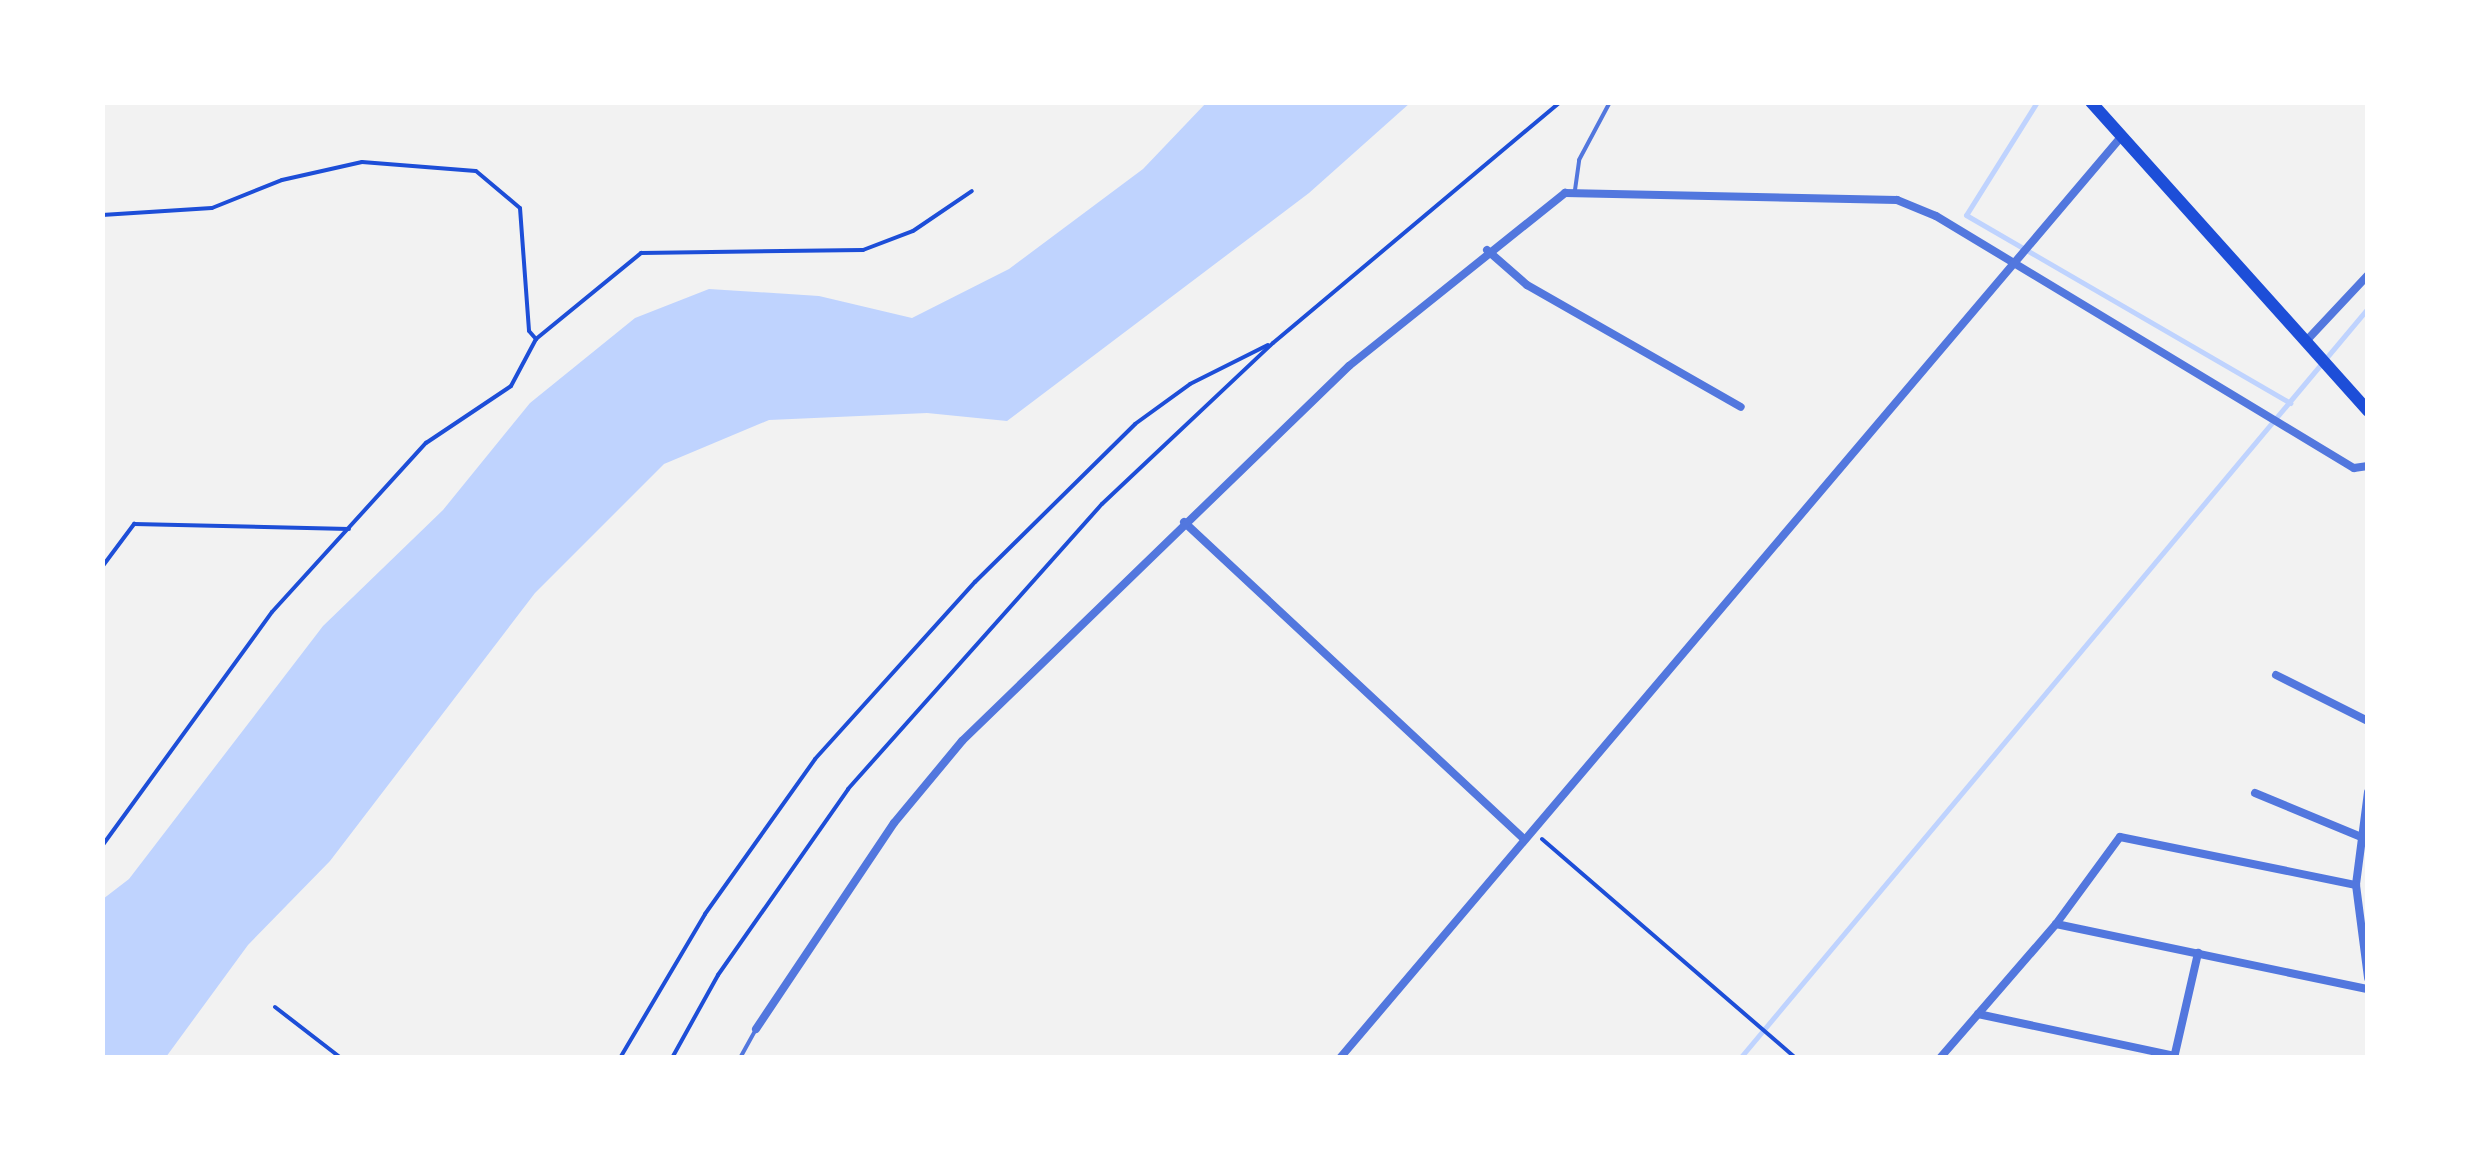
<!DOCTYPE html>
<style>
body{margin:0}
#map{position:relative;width:2470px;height:1160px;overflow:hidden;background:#f2f2f2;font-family:Ubuntu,sans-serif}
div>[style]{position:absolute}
.water>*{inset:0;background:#bfd3fe}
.stream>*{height:5px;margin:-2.5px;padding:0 2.5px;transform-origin:2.5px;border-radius:2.5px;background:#bfd3fe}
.path>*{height:4px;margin:-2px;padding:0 2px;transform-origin:2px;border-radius:2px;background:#1d4ed8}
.service>*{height:4px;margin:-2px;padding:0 2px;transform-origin:2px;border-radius:2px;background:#5277de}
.minor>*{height:8px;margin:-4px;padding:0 4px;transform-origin:4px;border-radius:4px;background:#5277de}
.primary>*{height:12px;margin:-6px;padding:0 6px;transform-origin:6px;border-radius:6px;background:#1d4ed8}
span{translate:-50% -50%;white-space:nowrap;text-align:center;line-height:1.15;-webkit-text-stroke:9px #fff;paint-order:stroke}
.frame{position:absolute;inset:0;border:105px solid #fff;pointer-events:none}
</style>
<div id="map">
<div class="water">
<i style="clip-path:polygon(1206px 103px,1410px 103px,1309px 193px,1007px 421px,927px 413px,769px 420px,664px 464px,535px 593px,330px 861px,248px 945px,166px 1057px,103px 1057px,103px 899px,129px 879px,323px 626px,443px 510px,530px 403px,635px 318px,709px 289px,819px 296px,912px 318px,1009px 269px,1143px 169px)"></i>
</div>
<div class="stream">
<i style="left:2037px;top:102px;width:133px;rotate:122.1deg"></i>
<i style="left:1966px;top:215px;width:375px;rotate:30.1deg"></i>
<i style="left:1740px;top:1058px;width:978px;rotate:-50.06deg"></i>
</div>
<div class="path">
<i style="left:102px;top:215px;width:110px;rotate:-3.6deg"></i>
<i style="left:212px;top:208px;width:75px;rotate:-21.8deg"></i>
<i style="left:282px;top:180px;width:82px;rotate:-12.7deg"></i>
<i style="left:362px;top:162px;width:114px;rotate:4.5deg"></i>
<i style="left:476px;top:171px;width:57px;rotate:40.1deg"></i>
<i style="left:520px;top:208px;width:123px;rotate:85.8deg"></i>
<i style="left:529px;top:331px;width:11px;rotate:49deg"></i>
<i style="left:102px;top:567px;width:54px;rotate:-53.3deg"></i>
<i style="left:134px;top:524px;width:215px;rotate:1.3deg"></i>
<i style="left:1542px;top:839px;width:335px;rotate:40.8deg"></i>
<i style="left:102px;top:846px;width:289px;rotate:-54deg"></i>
<i style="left:272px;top:612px;width:229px;rotate:-47.7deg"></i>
<i style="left:426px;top:443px;width:102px;rotate:-33.8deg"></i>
<i style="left:511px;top:386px;width:53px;rotate:-62deg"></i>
<i style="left:536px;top:339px;width:136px;rotate:-39.3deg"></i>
<i style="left:641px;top:253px;width:222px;rotate:-0.8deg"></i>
<i style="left:863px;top:250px;width:53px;rotate:-20.8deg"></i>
<i style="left:913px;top:231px;width:71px;rotate:-34.1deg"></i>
<i style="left:275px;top:1007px;width:83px;rotate:37.7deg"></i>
<i style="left:620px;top:1058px;width:167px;rotate:-59.4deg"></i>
<i style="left:705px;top:914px;width:190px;rotate:-54.6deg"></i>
<i style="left:815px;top:759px;width:239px;rotate:-47.9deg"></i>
<i style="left:975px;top:582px;width:225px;rotate:-44.6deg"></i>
<i style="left:1135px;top:424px;width:68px;rotate:-36deg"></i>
<i style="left:1190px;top:384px;width:87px;rotate:-26.6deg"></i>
<i style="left:672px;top:1058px;width:95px;rotate:-61deg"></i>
<i style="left:718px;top:975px;width:227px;rotate:-55deg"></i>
<i style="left:848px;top:789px;width:382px;rotate:-48.3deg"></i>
<i style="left:1102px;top:504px;width:235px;rotate:-43.3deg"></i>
<i style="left:1273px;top:343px;width:375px;rotate:-40deg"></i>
</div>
<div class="service">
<i style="left:1575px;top:190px;width:30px;rotate:-82deg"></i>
<i style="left:1579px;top:160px;width:66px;rotate:-61.9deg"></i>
<i style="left:740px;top:1058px;width:33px;rotate:-61deg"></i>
</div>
<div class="minor">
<i style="left:1487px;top:250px;width:53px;rotate:41.2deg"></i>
<i style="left:1527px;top:285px;width:246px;rotate:29.7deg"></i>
<i style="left:2308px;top:339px;width:88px;rotate:-46.8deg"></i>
<i style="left:1184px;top:522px;width:465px;rotate:43deg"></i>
<i style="left:2276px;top:675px;width:103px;rotate:26.6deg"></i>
<i style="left:2368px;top:792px;width:94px;rotate:97.4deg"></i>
<i style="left:2356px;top:885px;width:94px;rotate:82.6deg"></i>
<i style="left:2255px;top:793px;width:113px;rotate:22.5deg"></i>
<i style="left:2056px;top:924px;width:319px;rotate:11.8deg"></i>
<i style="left:1978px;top:1014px;width:201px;rotate:12deg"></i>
<i style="left:756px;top:1029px;width:248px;rotate:-56.2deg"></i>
<i style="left:894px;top:823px;width:107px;rotate:-50.3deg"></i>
<i style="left:962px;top:741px;width:539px;rotate:-44.1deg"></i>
<i style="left:1349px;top:366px;width:277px;rotate:-38.7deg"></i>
<i style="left:1565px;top:193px;width:332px;rotate:1.2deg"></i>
<i style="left:1897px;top:200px;width:42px;rotate:22.3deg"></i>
<i style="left:1936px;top:216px;width:488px;rotate:31.1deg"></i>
<i style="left:2354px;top:468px;width:14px;rotate:-8deg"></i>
<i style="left:1340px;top:1058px;width:1209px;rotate:-49.7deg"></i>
<i style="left:1940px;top:1058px;width:177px;rotate:-49.1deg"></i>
<i style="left:2056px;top:924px;width:108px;rotate:-53.7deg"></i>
<i style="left:2120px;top:837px;width:241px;rotate:11.5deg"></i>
<i style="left:2174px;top:1058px;width:108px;rotate:-77.1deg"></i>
</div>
<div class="primary">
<i style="left:2091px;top:102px;width:415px;rotate:48.1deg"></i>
</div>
<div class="frame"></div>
</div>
